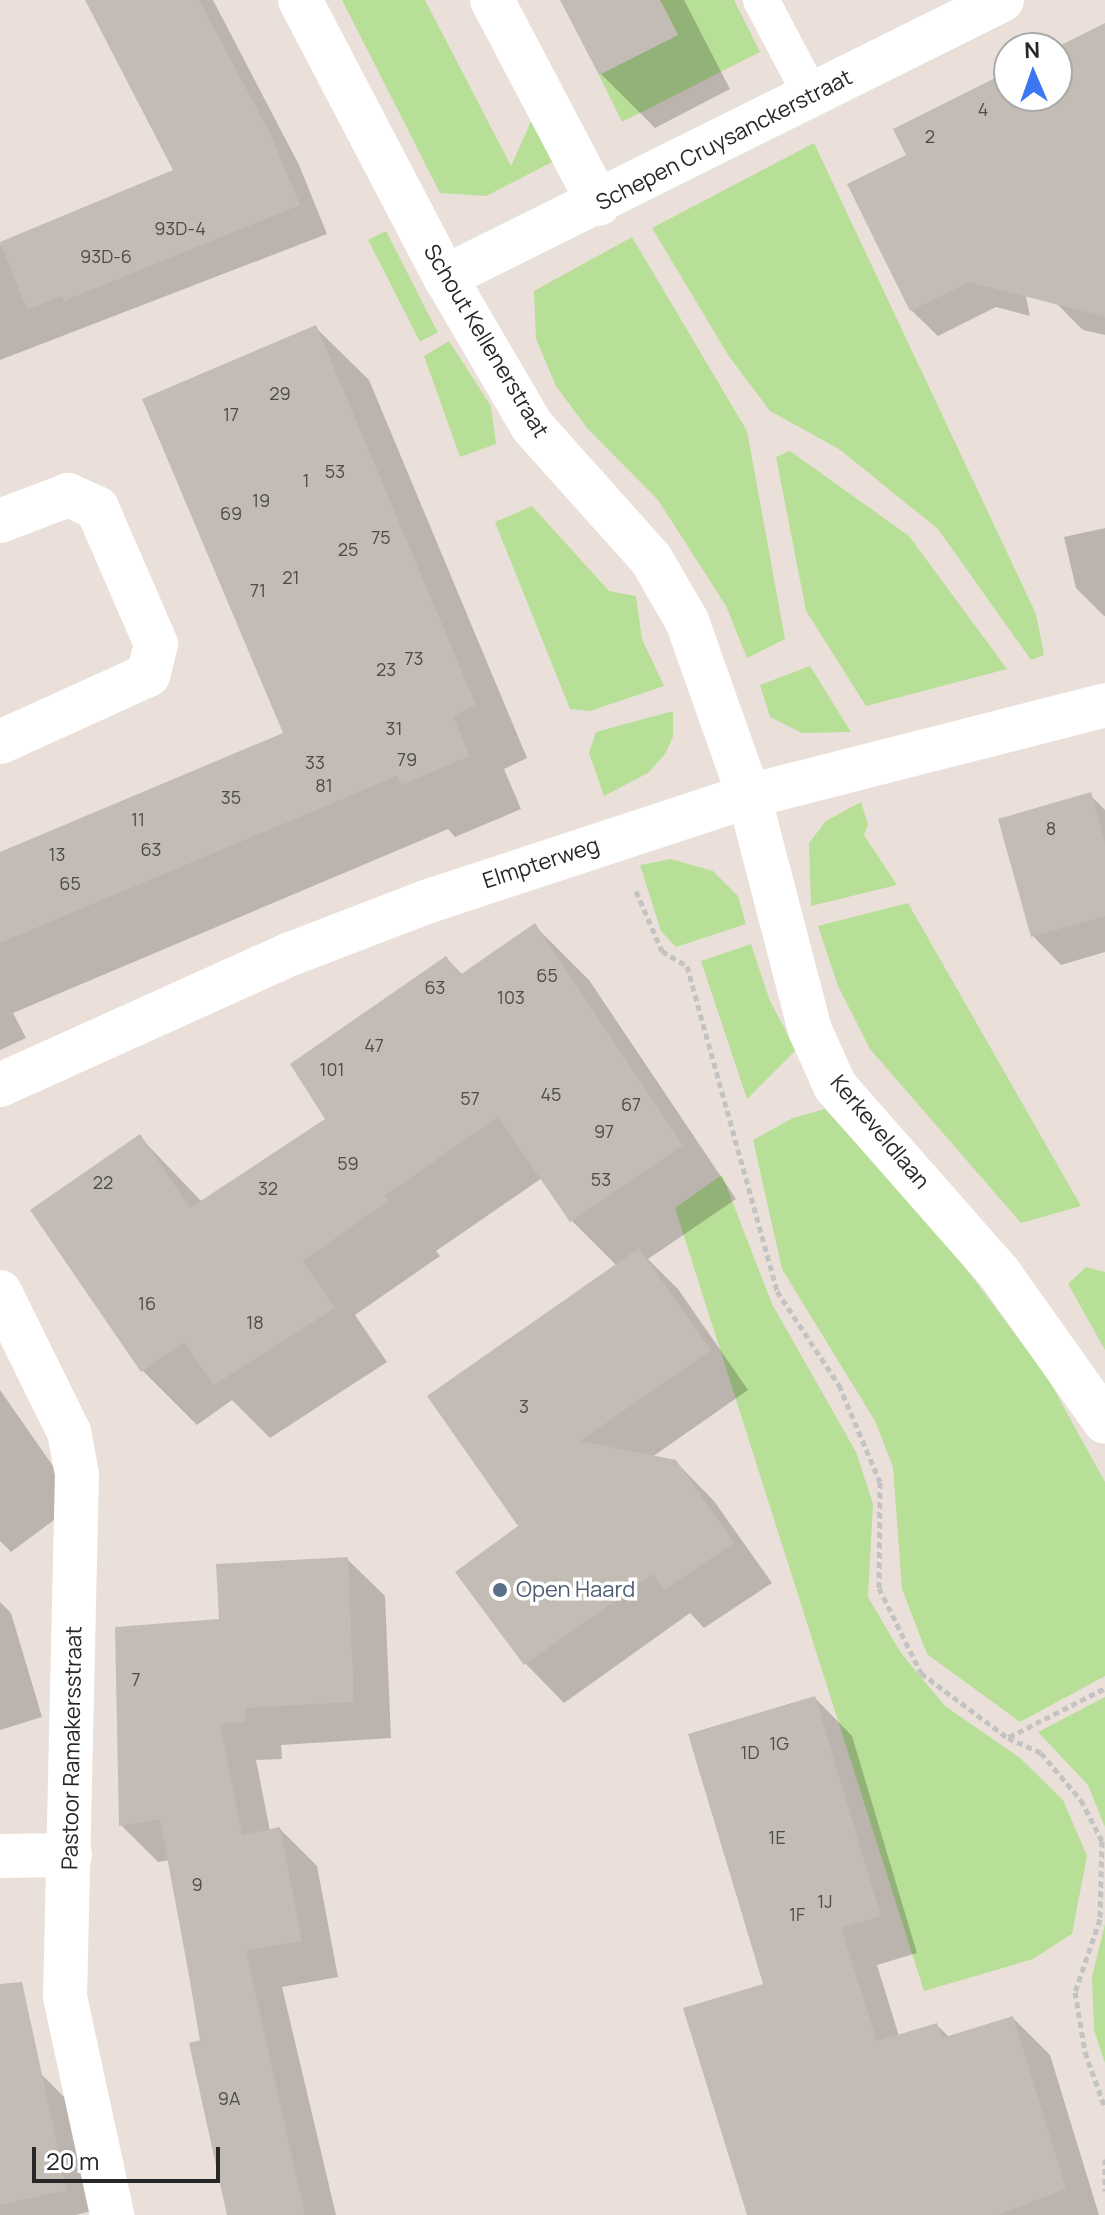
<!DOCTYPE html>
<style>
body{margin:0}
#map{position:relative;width:1105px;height:2215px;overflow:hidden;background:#eae0d9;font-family:Manrope,sans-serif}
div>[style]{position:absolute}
.green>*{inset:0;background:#b8df97;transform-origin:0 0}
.shadow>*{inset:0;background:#0003}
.building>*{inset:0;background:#c2bcb5}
.path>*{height:5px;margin-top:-2.5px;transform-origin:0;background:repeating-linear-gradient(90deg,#c3c3c3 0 6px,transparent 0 10px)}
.lane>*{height:36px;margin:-18px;padding:0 18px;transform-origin:18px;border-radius:18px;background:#fff}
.street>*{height:44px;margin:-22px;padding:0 22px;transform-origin:22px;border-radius:22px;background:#fff}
.secondary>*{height:44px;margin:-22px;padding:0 22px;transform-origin:22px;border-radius:22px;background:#fff}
.dots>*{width:22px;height:22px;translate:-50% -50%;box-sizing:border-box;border:4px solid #fff;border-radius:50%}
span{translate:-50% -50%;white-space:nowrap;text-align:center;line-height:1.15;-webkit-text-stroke:7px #fff;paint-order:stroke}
.number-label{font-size:18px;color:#4e4c4a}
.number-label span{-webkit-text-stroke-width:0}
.street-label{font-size:22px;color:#272727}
.service-label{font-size:22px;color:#4e5e75}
.left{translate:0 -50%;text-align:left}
.north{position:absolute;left:993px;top:32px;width:80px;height:80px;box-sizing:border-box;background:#fff;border:2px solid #a9a9a9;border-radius:50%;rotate:358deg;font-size:22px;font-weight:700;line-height:32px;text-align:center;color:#272727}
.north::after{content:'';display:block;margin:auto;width:28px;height:36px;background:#3d76f3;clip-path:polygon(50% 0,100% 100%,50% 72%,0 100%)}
.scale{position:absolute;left:32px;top:2147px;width:188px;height:36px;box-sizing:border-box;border:4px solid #272727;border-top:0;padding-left:10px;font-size:24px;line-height:28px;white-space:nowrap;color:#272727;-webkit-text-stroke:6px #fff;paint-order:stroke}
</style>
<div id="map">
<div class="green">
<i style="clip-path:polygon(342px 0,425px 0,511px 166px,533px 117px,556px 160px,486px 196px,440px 193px)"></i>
<i style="clip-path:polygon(660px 0,734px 0,760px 52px,622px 122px,599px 75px,678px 35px)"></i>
<i style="clip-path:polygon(814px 143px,1036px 614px,1044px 655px,1031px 660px,938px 529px,839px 449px,770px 411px,728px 355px,652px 228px)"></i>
<i style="left:386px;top:231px;width:114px;height:20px;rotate:63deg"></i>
<i style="clip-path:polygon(632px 237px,747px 431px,785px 639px,747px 658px,726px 606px,658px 500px,587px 428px,556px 386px,536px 339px,534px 291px)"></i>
<i style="clip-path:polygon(449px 341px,491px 406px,496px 444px,460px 457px,424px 356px)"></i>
<i style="clip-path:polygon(790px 451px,909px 536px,1007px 669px,866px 706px,806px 611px,776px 457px)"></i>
<i style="clip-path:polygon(532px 506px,609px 591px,636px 596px,642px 639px,664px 686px,590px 711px,570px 709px,495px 522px)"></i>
<i style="clip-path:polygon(810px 666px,851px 732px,802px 733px,770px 717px,760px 685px)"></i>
<i style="clip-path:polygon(673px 711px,673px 737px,665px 754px,648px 773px,604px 796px,589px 753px,596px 732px)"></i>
<i style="clip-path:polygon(861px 802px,868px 825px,864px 835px,897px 885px,811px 906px,809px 843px,826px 821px)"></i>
<i style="clip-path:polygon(671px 859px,713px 871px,738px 896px,746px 924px,676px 947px,661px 931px,640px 865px)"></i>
<i style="clip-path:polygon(908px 903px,1081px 1206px,1021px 1223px,870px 1049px,838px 986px,818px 926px)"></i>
<i style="clip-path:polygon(751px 944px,770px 1001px,796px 1050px,747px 1099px,701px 961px)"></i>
<i style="clip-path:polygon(825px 1109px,943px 1238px,1046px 1375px,1105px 1482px,1105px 1676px,1020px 1722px,927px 1654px,902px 1589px,893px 1467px,875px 1421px,782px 1269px,753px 1140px,793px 1118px)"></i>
<i style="clip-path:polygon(722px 1175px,772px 1304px,856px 1452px,873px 1504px,868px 1597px,901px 1653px,945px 1706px,1020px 1758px,1063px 1800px,1087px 1856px,1072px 1934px,1033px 1959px,924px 1991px,675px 1208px)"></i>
<i style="clip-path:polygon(1086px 1267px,1105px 1272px,1105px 1350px,1068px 1284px)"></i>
<i style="clip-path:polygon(1105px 1697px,1105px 1827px,1088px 1785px,1038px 1732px)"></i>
<i style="clip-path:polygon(1105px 1924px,1105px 2063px,1094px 2030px,1092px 1976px)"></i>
</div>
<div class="shadow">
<i style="clip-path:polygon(87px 0,213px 0,299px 165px,327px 234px,0 360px,0 244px,176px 171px)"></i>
<i style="clip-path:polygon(562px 0,684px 0,730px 89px,655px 128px,601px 74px)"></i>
<i style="clip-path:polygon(1105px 24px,1105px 335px,1083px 330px,1056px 303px,1010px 221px,1030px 316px,996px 307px,938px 336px,911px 310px,908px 156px,1009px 73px,1009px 96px,1057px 96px)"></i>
<i style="clip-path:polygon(316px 328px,369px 380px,527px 758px,504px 769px,521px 809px,455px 837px,448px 829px,13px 1013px,26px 1038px,0 1050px,0 855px,286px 734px)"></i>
<i style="clip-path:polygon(1105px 528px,1105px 616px,1104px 616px,1076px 588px,1064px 537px)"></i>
<i style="clip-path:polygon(1090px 795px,1105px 810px,1105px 952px,1061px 965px,1033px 936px)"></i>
<i style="clip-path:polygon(535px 926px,589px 980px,736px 1199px,648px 1259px,678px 1289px,748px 1390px,652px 1457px,675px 1461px,714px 1501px,772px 1583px,704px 1628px,690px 1613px,564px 1703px,526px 1664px,458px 1573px,521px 1527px,617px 1266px,572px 1221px,542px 1178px,436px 1251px,440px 1256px,355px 1315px,387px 1362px,270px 1438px,232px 1400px,197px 1425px,143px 1371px,33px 1211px,140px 1137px,202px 1202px,327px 1120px,446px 958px,463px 975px)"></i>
<i style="clip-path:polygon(0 1390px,78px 1502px,11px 1552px,0 1541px)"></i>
<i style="clip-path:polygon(347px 1559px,385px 1596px,391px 1738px,281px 1745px,282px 1759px,256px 1760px,270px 1831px,280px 1829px,317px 1866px,338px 1977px,282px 1987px,336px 2215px,229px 2215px,170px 1860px,158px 1862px,121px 1825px,221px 1621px)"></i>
<i style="clip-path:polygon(0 1602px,11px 1613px,42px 1717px,0 1730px)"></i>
<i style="clip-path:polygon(815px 1698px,852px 1736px,917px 1953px,877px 1965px,899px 2036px,937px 2025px,950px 2038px,1013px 2018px,1050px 2055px,1099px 2215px,749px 2215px,766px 1985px)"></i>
<i style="clip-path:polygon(0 2010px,40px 2073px,85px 2118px,105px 2208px,75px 2215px,0 2215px)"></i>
</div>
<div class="building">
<i style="clip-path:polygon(85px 0,199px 0,271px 135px,300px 205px,64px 301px,62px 296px,27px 310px,0 242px,173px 170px)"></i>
<i style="clip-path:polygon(560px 0,660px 0,678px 35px,599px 75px)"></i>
<i style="clip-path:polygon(1105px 23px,1105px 317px,969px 282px,910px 311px,847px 184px,906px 155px,893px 129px,1009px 71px,1009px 96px,1057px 96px,1055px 48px)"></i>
<i style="clip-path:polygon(316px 325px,476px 705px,453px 716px,470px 756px,401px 785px,397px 776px,0 943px,0 852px,283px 733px,142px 399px)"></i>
<i style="clip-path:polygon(1091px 792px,1105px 842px,1105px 916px,1031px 937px,998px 819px)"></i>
<i style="clip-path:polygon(535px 923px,683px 1145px,570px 1222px,498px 1117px,384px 1196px,388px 1201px,303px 1261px,335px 1308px,214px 1385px,184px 1342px,141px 1372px,30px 1210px,140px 1134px,190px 1208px,325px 1119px,290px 1064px,446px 956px,460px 975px)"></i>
<i style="clip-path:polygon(639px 1248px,711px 1350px,580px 1441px,676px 1460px,734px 1543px,664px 1590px,653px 1574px,524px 1665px,455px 1572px,518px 1526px,427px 1396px)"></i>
<i style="clip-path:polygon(348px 1557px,354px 1702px,245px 1708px,246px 1722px,220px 1724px,242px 1835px,280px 1827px,302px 1941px,246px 1951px,305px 2215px,227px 2215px,189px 2043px,201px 2040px,160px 1819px,119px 1826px,115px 1627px,219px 1619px,216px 1564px)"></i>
<i style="clip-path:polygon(815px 1696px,881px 1916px,841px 1928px,877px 2041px,937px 2023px,942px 2038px,1013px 2016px,1066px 2189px,997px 2215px,747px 2215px,683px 2008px,763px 1984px,688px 1734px)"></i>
<i style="clip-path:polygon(22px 1982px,67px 2190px,0 2205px,0 1984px)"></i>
</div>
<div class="path">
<i style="left:636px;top:891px;width:65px;rotate:66.6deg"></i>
<i style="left:662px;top:951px;width:29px;rotate:31deg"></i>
<i style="left:687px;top:966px;width:337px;rotate:74.5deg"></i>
<i style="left:777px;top:1291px;width:113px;rotate:56.6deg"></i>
<i style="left:839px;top:1385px;width:105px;rotate:67.1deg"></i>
<i style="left:880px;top:1482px;width:106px;rotate:90.5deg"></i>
<i style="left:879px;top:1588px;width:95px;rotate:63.7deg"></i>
<i style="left:921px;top:1673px;width:109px;rotate:36.8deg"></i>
<i style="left:1008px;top:1738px;width:36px;rotate:24deg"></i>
<i style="left:1041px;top:1753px;width:62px;rotate:49.6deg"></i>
<i style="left:1081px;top:1800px;width:46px;rotate:62.9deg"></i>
<i style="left:1102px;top:1841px;width:78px;rotate:91.5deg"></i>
<i style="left:1100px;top:1919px;width:77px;rotate:108.9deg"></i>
<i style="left:1075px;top:1992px;width:61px;rotate:80.5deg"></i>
<i style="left:1085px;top:2052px;width:59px;rotate:70.3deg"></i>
<i style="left:1009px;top:1737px;width:108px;rotate:-27deg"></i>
<i style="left:1105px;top:2159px;width:32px;rotate:90deg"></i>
</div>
<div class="lane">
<i style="left:761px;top:0;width:107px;rotate:62.2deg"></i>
</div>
<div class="street">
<i style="left:300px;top:0;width:313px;rotate:62.4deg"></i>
<i style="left:445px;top:277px;width:173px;rotate:59.7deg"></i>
<i style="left:532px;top:426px;width:178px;rotate:48.2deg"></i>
<i style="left:651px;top:559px;width:72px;rotate:59.9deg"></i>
<i style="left:687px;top:621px;width:186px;rotate:70.5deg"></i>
<i style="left:749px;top:796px;width:242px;rotate:75.4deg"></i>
<i style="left:810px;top:1030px;width:61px;rotate:65.9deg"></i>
<i style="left:835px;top:1086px;width:250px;rotate:48.7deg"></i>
<i style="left:1000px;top:1274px;width:181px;rotate:54.6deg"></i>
<i style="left:492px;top:0;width:230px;rotate:62.3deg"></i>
<i style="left:445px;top:277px;width:622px;rotate:-26.44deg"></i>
<i style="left:0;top:521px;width:73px;rotate:-20.9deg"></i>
<i style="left:68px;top:495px;width:32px;rotate:24deg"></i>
<i style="left:97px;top:508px;width:148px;rotate:66.5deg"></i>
<i style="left:156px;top:644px;width:32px;rotate:104deg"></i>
<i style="left:148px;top:675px;width:162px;rotate:155.6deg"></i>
<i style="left:0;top:1292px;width:156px;rotate:63.8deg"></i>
<i style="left:69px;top:1432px;width:43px;rotate:79.2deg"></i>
<i style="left:77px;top:1474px;width:523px;rotate:91.31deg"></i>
<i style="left:65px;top:1997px;width:223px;rotate:77.8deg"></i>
<i style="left:0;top:1856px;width:70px;rotate:-0.8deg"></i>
</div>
<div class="secondary">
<i style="left:0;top:1085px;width:316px;rotate:-24.3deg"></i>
<i style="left:288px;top:955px;width:151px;rotate:-21deg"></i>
<i style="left:429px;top:901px;width:337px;rotate:-18.2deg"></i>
<i style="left:749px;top:796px;width:367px;rotate:-14.3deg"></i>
</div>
<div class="dots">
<i style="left:500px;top:1590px;background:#5c6f8a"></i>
</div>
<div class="number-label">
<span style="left:983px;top:109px">4</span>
<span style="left:930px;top:136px">2</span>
<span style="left:180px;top:228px">93D-4</span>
<span style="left:106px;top:256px">93D-6</span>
<span style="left:280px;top:393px">29</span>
<span style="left:231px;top:414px">17</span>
<span style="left:335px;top:471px">53</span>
<span style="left:306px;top:480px">1</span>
<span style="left:261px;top:500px">19</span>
<span style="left:231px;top:513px">69</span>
<span style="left:381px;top:537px">75</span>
<span style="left:348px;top:549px">25</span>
<span style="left:291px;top:577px">21</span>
<span style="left:258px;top:590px">71</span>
<span style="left:414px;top:658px">73</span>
<span style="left:386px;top:669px">23</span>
<span style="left:394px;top:728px">31</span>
<span style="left:407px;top:759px">79</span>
<span style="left:315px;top:762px">33</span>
<span style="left:324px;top:785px">81</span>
<span style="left:231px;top:797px">35</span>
<span style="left:138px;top:819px">11</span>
<span style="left:1051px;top:828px">8</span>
<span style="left:151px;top:849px">63</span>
<span style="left:57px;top:854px">13</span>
<span style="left:70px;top:883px">65</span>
<span style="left:547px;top:975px">65</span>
<span style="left:435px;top:987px">63</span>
<span style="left:511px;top:997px">103</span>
<span style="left:374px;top:1045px">47</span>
<span style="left:332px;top:1069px">101</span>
<span style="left:551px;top:1094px">45</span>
<span style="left:470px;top:1098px">57</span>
<span style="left:631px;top:1104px">67</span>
<span style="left:604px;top:1131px">97</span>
<span style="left:348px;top:1163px">59</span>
<span style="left:601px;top:1179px">53</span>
<span style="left:103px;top:1182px">22</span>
<span style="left:268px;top:1188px">32</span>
<span style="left:147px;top:1303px">16</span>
<span style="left:255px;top:1322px">18</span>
<span style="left:524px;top:1406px">3</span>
<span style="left:136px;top:1679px">7</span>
<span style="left:779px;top:1743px">1G</span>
<span style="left:750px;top:1752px">1D</span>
<span style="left:777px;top:1837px">1E</span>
<span style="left:197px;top:1884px">9</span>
<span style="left:825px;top:1901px">1J</span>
<span style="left:797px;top:1914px">1F</span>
<span style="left:229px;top:2098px">9A</span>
</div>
<div class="street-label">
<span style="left:724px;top:140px;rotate:-27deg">Schepen Cruysanckerstraat</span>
<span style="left:486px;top:341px;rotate:59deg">Schout Kellenerstraat</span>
<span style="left:541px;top:863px;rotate:-18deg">Elmpterweg</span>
<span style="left:880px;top:1132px;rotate:50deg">Kerkeveldlaan</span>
<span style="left:72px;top:1748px;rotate:-89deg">Pastoor Ramakersstraat</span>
</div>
<div class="service-label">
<span class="left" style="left:516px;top:1590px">Open Haard</span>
</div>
<div class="north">N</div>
<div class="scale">20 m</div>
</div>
